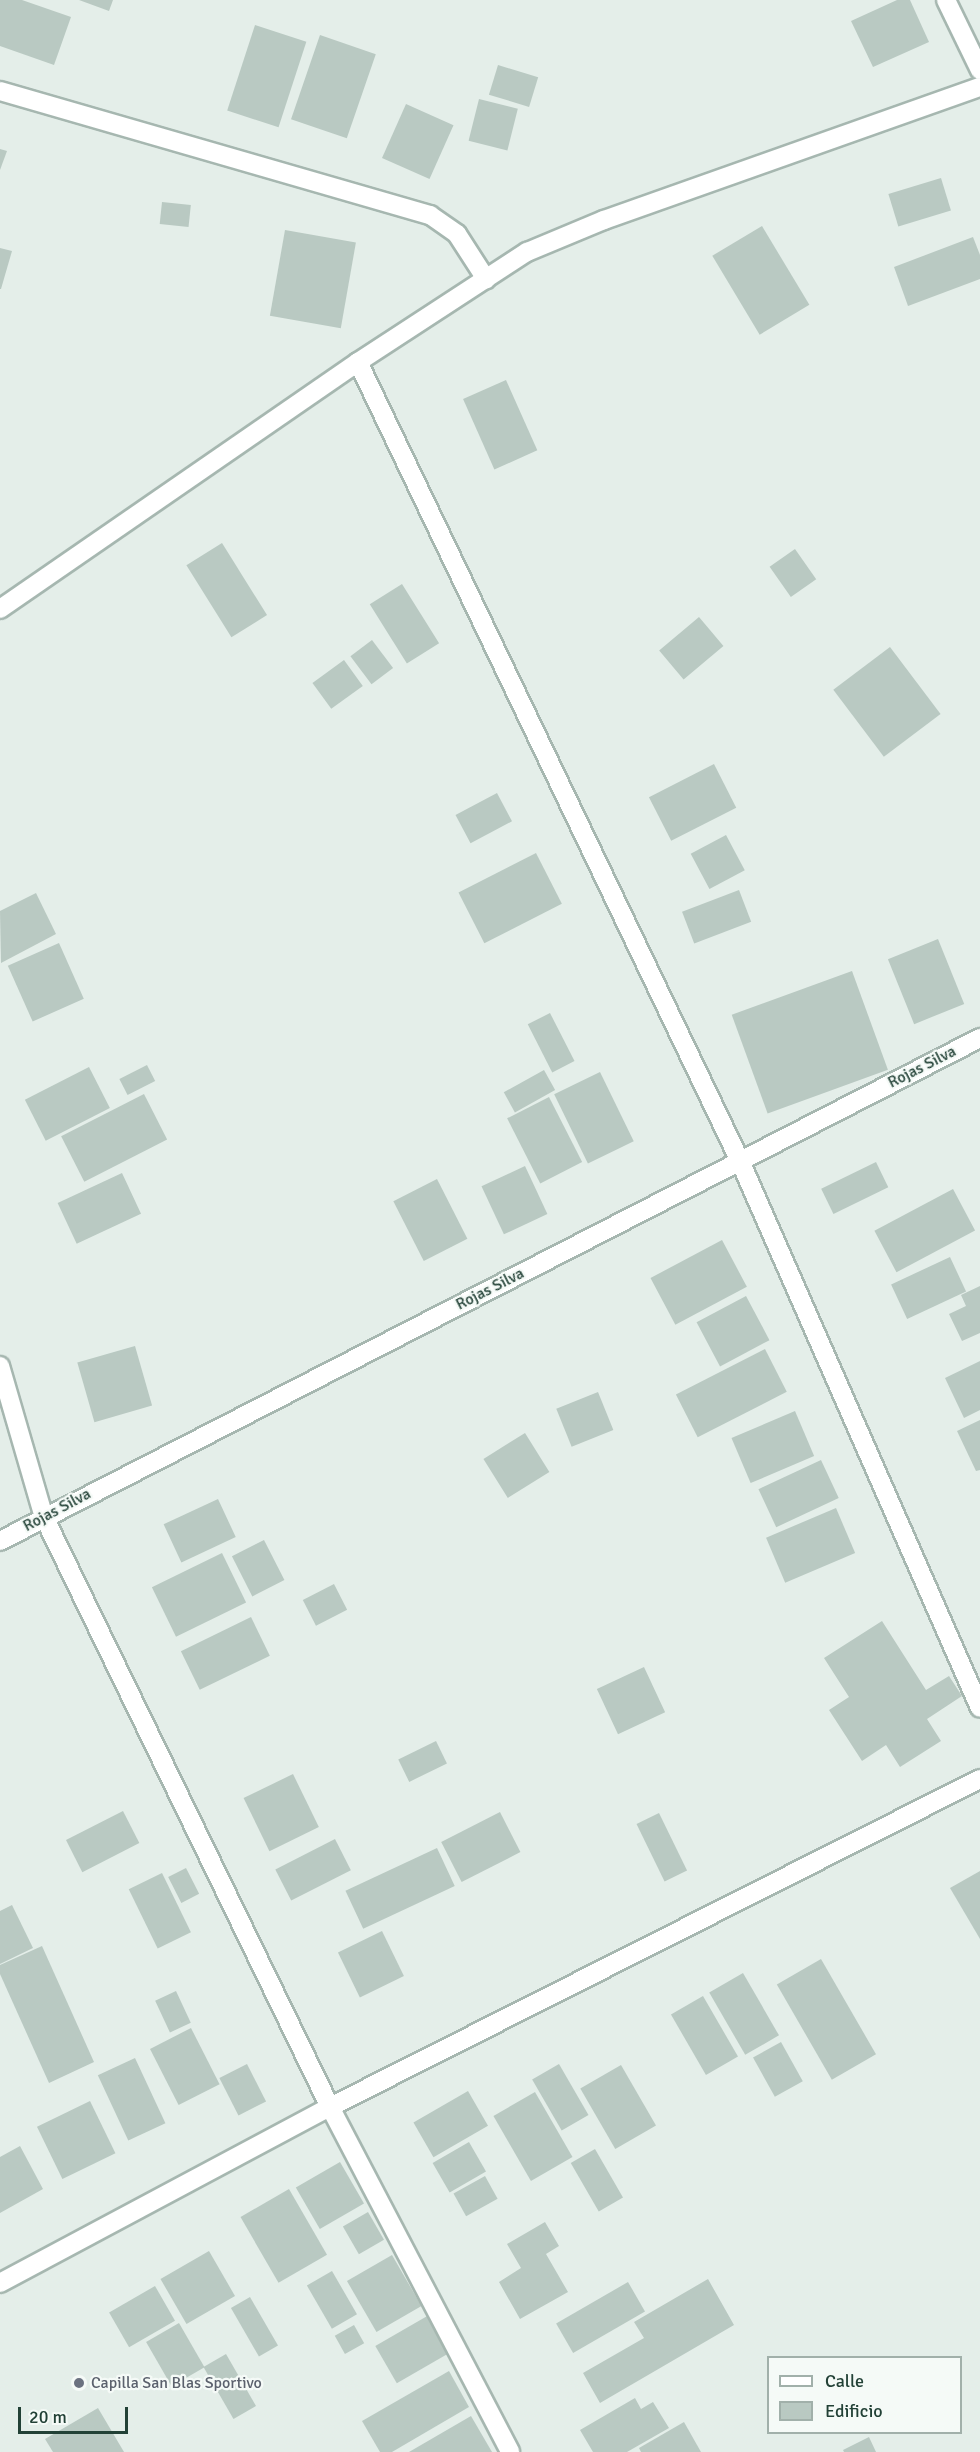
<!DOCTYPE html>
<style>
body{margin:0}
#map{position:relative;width:980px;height:2452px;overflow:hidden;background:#e4eee9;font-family:Signika,sans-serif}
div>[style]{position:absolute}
.building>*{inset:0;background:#b9c9c2;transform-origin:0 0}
.roads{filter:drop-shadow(2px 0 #a6b7b0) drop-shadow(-2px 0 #a6b7b0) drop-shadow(0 2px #a6b7b0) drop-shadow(0 -2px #a6b7b0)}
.minor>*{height:18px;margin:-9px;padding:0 9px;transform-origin:9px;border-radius:9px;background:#fff}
.dots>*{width:16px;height:16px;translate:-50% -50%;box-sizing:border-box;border:3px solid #f5faf7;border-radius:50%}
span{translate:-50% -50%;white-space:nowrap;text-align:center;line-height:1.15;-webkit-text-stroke:4.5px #f5faf7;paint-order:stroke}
.street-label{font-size:16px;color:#224136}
.worship-label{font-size:16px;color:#5b616d}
.left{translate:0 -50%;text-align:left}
.legend{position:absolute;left:767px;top:2356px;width:195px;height:78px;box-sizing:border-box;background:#f5faf7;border:2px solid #a1b0aa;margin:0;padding:8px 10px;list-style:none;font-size:18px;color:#224136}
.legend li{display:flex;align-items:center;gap:12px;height:30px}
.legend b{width:30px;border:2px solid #a1b0aa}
.scale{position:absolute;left:18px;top:2407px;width:110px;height:27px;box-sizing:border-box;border:3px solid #224136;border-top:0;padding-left:8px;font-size:18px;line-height:21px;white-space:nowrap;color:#224136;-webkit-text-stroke:4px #f5faf7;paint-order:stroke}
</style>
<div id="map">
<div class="building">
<i style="clip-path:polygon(0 0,22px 0,71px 17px,54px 65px,0 46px)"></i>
<i style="clip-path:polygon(79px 0,113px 0,109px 11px)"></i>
<i style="clip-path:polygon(897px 0,910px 0,929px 42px,873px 67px,851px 21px)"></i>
<i style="left:255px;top:25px;width:54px;height:90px;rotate:18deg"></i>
<i style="left:320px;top:35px;width:59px;height:89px;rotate:19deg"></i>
<i style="left:498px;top:65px;width:42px;height:31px;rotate:17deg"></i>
<i style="left:479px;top:99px;width:40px;height:43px;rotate:14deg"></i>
<i style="left:406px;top:104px;width:52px;height:59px;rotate:24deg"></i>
<i style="clip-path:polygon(0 149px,7px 151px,0 170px)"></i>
<i style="left:941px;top:178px;width:34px;height:55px;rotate:73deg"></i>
<i style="left:162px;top:202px;width:29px;height:22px;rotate:6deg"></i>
<i style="left:762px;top:226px;width:92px;height:58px;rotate:59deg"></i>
<i style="left:285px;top:230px;width:72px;height:87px;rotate:10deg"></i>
<i style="clip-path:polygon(973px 237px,980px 255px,980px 279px,908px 306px,894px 267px)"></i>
<i style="clip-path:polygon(0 248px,12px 251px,1px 289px,0 289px)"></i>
<i style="left:506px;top:380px;width:77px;height:47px;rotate:66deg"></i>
<i style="left:222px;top:543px;width:85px;height:42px;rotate:58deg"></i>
<i style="left:795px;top:549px;width:37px;height:31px;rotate:55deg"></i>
<i style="left:402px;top:584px;width:70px;height:38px;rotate:58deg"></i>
<i style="left:699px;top:617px;width:38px;height:52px;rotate:50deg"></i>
<i style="left:372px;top:640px;width:35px;height:27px;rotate:53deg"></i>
<i style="left:890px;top:647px;width:84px;height:71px;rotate:53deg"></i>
<i style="left:344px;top:660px;width:32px;height:39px;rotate:54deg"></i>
<i style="left:714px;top:764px;width:49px;height:73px;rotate:63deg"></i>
<i style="left:497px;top:793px;width:32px;height:47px;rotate:62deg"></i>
<i style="left:726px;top:835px;width:40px;height:40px;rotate:62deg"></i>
<i style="left:536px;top:853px;width:57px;height:87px;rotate:63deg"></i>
<i style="left:739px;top:890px;width:34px;height:61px;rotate:69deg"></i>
<i style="clip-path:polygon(36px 893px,56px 934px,1px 963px,0 911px)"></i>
<i style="left:938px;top:939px;width:70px;height:54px;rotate:68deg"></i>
<i style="left:59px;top:943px;width:61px;height:56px;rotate:66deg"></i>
<i style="left:852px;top:971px;width:105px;height:128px;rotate:70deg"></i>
<i style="left:550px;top:1013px;width:54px;height:25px;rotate:63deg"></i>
<i style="left:147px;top:1065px;width:18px;height:31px;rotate:63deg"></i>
<i style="left:89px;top:1067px;width:46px;height:72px;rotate:63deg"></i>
<i style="left:544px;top:1070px;width:23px;height:46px;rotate:61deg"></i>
<i style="left:600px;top:1072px;width:77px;height:51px;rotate:64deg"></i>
<i style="left:144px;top:1094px;width:51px;height:93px;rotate:63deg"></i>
<i style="left:549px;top:1097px;width:73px;height:47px;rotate:63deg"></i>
<i style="left:876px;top:1162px;width:28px;height:61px;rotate:64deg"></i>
<i style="left:525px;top:1166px;width:53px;height:48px;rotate:65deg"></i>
<i style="left:122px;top:1173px;width:45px;height:71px;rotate:65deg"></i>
<i style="left:437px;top:1179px;width:67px;height:49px;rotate:63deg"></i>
<i style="left:953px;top:1189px;width:47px;height:89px;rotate:62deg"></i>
<i style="left:722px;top:1240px;width:53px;height:81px;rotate:62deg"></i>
<i style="left:950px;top:1257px;width:38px;height:65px;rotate:65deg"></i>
<i style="clip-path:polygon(980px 1286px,980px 1333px,962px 1341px,949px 1314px,966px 1306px,961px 1295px)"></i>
<i style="left:746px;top:1296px;width:50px;height:56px;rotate:62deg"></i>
<i style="left:135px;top:1346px;width:62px;height:60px;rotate:74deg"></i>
<i style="left:765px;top:1349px;width:48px;height:100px;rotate:63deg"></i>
<i style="clip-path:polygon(980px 1361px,980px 1410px,964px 1418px,945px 1378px)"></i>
<i style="left:598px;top:1392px;width:41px;height:45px;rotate:68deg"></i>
<i style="left:795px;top:1411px;width:49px;height:69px;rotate:67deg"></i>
<i style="clip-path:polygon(980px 1420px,980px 1470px,976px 1471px,957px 1431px)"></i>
<i style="left:525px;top:1433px;width:46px;height:49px;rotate:58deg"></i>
<i style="left:821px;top:1460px;width:42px;height:69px;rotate:65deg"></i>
<i style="left:218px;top:1499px;width:42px;height:60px;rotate:65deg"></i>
<i style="left:836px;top:1508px;width:49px;height:76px;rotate:67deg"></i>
<i style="left:264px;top:1540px;width:45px;height:36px;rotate:63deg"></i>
<i style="left:222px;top:1553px;width:55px;height:78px;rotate:64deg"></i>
<i style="left:334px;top:1584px;width:29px;height:35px;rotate:63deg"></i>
<i style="left:251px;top:1617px;width:43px;height:78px;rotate:64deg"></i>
<i style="clip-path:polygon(882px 1621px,926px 1690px,949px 1676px,962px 1696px,927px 1719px,941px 1741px,900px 1767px,886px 1745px,862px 1761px,829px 1710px,849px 1697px,824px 1658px)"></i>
<i style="left:644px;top:1667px;width:50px;height:52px;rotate:65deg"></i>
<i style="left:436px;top:1741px;width:25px;height:42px;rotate:64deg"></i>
<i style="left:293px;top:1774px;width:59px;height:55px;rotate:64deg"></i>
<i style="left:123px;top:1811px;width:36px;height:64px;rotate:63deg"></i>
<i style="left:500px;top:1812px;width:45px;height:66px;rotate:63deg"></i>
<i style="left:659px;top:1813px;width:64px;height:25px;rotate:64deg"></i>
<i style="left:335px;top:1839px;width:35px;height:67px;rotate:63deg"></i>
<i style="left:437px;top:1848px;width:42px;height:101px;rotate:65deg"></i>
<i style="left:186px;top:1868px;width:29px;height:20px;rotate:63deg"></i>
<i style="clip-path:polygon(980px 1871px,980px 1939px,950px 1888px)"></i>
<i style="left:162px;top:1873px;width:66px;height:37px;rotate:64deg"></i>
<i style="clip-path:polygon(12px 1905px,33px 1948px,0 1964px,0 1911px)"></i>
<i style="left:382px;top:1931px;width:50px;height:49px;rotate:64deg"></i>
<i style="clip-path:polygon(42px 1946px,94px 2062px,49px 2083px,0 1974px,0 1965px)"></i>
<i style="left:821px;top:1959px;width:110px;height:51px;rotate:60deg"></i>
<i style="left:743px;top:1973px;width:72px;height:39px;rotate:60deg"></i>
<i style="left:176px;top:1991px;width:35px;height:23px;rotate:65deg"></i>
<i style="left:703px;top:1996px;width:70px;height:37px;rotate:60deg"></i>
<i style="left:191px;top:2028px;width:63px;height:46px;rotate:63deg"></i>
<i style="left:781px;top:2042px;width:45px;height:32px;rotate:61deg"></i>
<i style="left:135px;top:2058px;width:72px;height:41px;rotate:65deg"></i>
<i style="left:247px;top:2064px;width:42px;height:31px;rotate:63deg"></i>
<i style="left:559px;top:2064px;width:59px;height:31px;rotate:60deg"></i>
<i style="left:621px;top:2065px;width:70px;height:47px;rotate:60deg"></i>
<i style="left:468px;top:2091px;width:40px;height:63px;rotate:60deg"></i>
<i style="left:535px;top:2092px;width:75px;height:48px;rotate:60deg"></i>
<i style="left:90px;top:2101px;width:58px;height:59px;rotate:64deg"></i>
<i style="left:469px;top:2142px;width:34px;height:42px;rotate:60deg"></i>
<i style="clip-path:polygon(20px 2146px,43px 2189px,0 2213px,0 2157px)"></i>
<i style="left:595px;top:2149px;width:56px;height:28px;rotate:60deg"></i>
<i style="left:340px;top:2162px;width:48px;height:51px;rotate:60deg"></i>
<i style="left:485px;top:2176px;width:26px;height:36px;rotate:61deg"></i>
<i style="left:289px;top:2189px;width:76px;height:56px;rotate:60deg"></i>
<i style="left:368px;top:2212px;width:32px;height:29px;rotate:60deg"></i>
<i style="clip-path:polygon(545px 2222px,559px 2246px,546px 2254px,568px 2292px,520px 2319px,499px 2282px,521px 2268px,507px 2244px)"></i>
<i style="left:209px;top:2251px;width:52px;height:56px;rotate:60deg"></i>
<i style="left:392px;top:2255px;width:59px;height:52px;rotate:60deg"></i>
<i style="left:332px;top:2271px;width:50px;height:29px;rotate:60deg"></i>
<i style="clip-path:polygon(708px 2279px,734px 2325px,600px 2403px,583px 2373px,644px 2338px,634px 2322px)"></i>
<i style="left:628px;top:2282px;width:34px;height:83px;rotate:60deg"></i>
<i style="left:155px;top:2286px;width:40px;height:53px;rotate:60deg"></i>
<i style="left:250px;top:2297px;width:56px;height:22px;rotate:60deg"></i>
<i style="left:429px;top:2315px;width:43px;height:62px;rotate:60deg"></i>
<i style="left:179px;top:2323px;width:51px;height:38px;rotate:60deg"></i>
<i style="left:354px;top:2325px;width:21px;height:22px;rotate:61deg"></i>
<i style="left:226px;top:2354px;width:60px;height:26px;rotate:60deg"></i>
<i style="clip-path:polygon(449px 2371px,469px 2407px,392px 2452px,380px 2452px,362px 2421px)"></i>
<i style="clip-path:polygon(635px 2398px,641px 2409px,653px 2402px,669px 2428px,627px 2452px,593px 2452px,580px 2430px)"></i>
<i style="clip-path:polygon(98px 2408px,124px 2452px,53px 2452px,45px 2439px)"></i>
<i style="clip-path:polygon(471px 2416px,492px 2452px,409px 2452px)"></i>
<i style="clip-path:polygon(684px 2422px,701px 2452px,641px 2452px,639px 2448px)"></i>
<i style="clip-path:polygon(869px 2437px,876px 2452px,844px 2452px,843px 2450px)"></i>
</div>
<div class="roads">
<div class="minor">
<i style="left:946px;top:0;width:78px;rotate:64.1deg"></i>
<i style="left:0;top:91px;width:448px;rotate:16.1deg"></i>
<i style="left:430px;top:215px;width:33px;rotate:35deg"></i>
<i style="left:457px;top:234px;width:54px;rotate:57.2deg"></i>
<i style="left:358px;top:362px;width:886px;rotate:64.45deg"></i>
<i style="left:740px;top:1161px;width:597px;rotate:66.31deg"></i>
<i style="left:0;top:609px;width:435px;rotate:-34.6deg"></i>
<i style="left:358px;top:362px;width:202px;rotate:-33.1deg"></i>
<i style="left:527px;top:252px;width:83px;rotate:-22.6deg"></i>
<i style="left:604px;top:220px;width:399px;rotate:-19.5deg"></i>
<i style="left:0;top:1366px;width:157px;rotate:73.8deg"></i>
<i style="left:44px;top:1517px;width:656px;rotate:64.14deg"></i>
<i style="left:330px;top:2107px;width:389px;rotate:62.4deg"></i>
<i style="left:0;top:1541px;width:1102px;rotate:-27.17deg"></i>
<i style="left:0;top:2283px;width:374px;rotate:-28.1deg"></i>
<i style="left:330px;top:2107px;width:728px;rotate:-26.78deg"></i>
</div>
</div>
<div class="dots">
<i style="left:79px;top:2383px;background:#6b7280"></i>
</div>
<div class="street-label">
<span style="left:922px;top:1067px;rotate:-27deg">Rojas Silva</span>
<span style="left:490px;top:1289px;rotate:-27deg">Rojas Silva</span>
<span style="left:57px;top:1510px;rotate:-28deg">Rojas Silva</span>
</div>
<div class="worship-label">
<span class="left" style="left:91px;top:2383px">Capilla San Blas Sportivo</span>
</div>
<ul class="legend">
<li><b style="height:8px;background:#fff"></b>Calle</li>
<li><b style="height:16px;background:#b9c9c2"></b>Edificio</li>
</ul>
<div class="scale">20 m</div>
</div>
